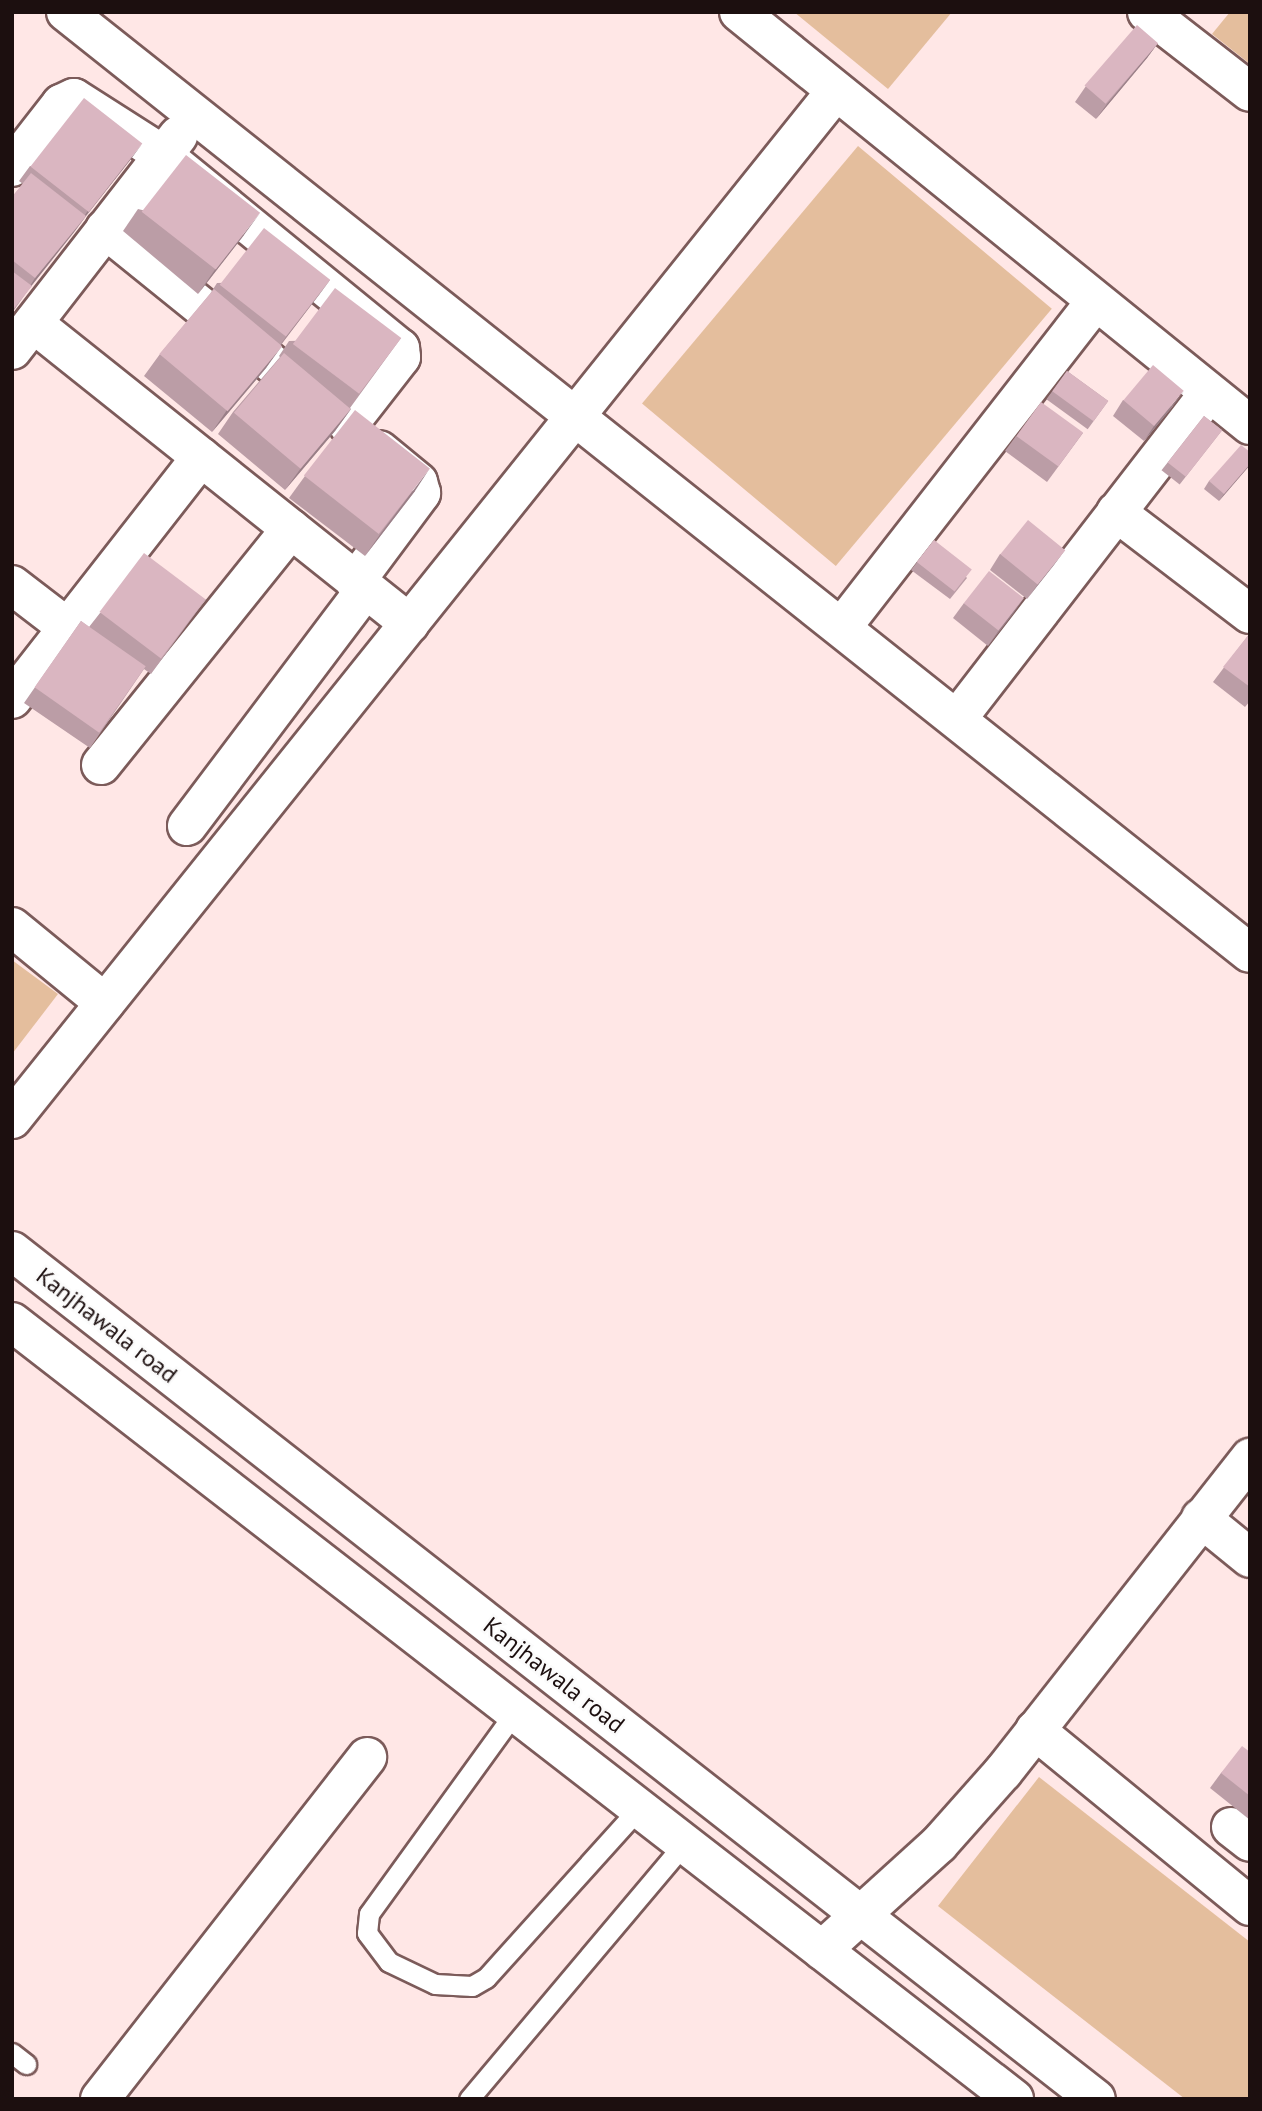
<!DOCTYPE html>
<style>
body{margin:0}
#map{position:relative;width:1262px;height:2111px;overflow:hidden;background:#ffe7e6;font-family:"PT Sans",sans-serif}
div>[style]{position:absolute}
.green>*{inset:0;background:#e4be9d;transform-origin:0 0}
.roads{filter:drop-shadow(2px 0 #7c5b5a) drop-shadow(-2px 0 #7c5b5a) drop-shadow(0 2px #7c5b5a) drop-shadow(0 -2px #7c5b5a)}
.service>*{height:19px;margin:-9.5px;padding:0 9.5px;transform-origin:9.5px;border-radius:9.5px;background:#fff}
.minor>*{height:38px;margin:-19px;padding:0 19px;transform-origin:19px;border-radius:19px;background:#fff}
.secondary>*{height:38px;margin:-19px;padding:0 19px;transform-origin:19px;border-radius:19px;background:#fff}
.wall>*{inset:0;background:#bb9da6;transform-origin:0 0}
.shaded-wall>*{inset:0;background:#997f87}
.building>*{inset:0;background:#dab6c1;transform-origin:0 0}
span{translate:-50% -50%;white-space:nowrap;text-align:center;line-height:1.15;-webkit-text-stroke:5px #fbfbfb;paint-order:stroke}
.street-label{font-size:24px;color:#1c0f0f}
.frame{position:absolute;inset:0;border:14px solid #1c0f0f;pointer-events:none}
</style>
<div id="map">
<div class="green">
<i style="clip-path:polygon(794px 12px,952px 12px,888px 89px)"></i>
<i style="clip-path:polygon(1230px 12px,1250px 12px,1250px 64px,1212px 34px)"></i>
<i style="left:858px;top:146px;width:253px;height:336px;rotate:40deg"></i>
<i style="clip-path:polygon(12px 960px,58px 994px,12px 1054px)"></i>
<i style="clip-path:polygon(1039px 1777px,1250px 1942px,1250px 2099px,1185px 2099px,938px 1906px)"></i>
</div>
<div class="roads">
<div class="service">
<i style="left:515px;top:1712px;width:249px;rotate:125.9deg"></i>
<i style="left:369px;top:1914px;width:19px;rotate:96deg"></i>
<i style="left:367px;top:1933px;width:36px;rotate:53deg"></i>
<i style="left:389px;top:1962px;width:51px;rotate:25.6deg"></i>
<i style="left:435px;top:1984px;width:37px;rotate:3deg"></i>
<i style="left:472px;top:1986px;width:16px;rotate:-30deg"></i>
<i style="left:486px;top:1978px;width:229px;rotate:-48deg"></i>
<i style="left:12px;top:2053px;width:18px;rotate:38deg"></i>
<i style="left:469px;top:2099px;width:334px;rotate:-49.9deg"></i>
</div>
<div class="minor">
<i style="left:66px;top:12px;width:1512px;rotate:38.48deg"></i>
<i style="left:739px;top:12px;width:657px;rotate:38.95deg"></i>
<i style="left:1147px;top:12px;width:130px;rotate:37.8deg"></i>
<i style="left:12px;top:167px;width:80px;rotate:-52.1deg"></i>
<i style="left:61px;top:104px;width:14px;rotate:-25deg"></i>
<i style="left:74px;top:98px;width:106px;rotate:32.6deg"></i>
<i style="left:163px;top:155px;width:306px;rotate:39.2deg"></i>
<i style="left:400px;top:348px;width:9px;rotate:84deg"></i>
<i style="left:401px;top:357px;width:86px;rotate:127.9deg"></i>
<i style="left:105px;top:229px;width:267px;rotate:38.9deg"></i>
<i style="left:33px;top:323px;width:482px;rotate:38.6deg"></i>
<i style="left:12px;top:350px;width:271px;rotate:-52.2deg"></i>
<i style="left:1116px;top:512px;width:168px;rotate:37.3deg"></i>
<i style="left:355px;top:582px;width:111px;rotate:-53.4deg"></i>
<i style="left:421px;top:493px;width:11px;rotate:-105deg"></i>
<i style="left:418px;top:482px;width:50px;rotate:-140.6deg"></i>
<i style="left:12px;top:585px;width:71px;rotate:37.5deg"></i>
<i style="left:842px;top:627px;width:412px;rotate:-52.1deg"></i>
<i style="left:12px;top:699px;width:307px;rotate:-52deg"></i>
<i style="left:957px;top:719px;width:411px;rotate:-52.3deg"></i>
<i style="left:101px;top:765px;width:303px;rotate:-51.2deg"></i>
<i style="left:187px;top:826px;width:296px;rotate:-53deg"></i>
<i style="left:12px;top:927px;width:120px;rotate:39.3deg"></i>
<i style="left:12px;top:1119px;width:1317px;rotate:-51.29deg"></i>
<i style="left:1201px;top:1518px;width:63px;rotate:39.2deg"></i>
<i style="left:1035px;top:1730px;width:278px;rotate:39.3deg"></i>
<i style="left:1231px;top:1827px;width:24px;rotate:38deg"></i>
<i style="left:822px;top:1950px;width:158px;rotate:-42.2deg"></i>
<i style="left:939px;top:1844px;width:96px;rotate:-48.4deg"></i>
<i style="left:1003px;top:1772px;width:400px;rotate:-51.8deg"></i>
<i style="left:100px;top:2099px;width:434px;rotate:-52deg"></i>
</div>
<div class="secondary">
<i style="left:12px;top:1251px;width:1376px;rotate:38.04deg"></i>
<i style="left:12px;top:1322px;width:1268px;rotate:37.79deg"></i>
</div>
</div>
<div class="wall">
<i style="clip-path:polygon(1158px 43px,1147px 58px,1096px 119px,1075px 102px,1086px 86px)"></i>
<i style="clip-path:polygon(131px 159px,31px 286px,12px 313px,12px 197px,23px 184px,19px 181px,30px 166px)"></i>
<i style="clip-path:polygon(138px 209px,244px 235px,198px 294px,123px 231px)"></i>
<i style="clip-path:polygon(330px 280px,281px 345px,266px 368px,212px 432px,144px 376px,160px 354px,210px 294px,217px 283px)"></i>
<i style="clip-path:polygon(401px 338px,350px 408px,351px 409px,335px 431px,285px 490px,218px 434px,233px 412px,280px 357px,279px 356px,289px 341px)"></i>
<i style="left:1067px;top:371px;width:51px;height:35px;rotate:36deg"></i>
<i style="clip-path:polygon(1123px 400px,1173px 406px,1144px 441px,1113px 416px)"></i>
<i style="left:1204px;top:416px;width:23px;height:69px;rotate:38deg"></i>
<i style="clip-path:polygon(1083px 433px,1047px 482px,1005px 451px,1016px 436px)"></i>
<i style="clip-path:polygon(1250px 452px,1250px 465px,1219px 501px,1204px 489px,1209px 481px)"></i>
<i style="clip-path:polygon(305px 476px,415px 491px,365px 556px,289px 498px)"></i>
<i style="clip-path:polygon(934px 540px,967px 578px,950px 599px,911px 570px)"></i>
<i style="clip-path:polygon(1065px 550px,1027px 599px,990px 570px,1000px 554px)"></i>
<i style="clip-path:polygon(1024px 598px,988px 646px,953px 618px,964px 603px)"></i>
<i style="clip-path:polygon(206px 599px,151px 674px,144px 669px,90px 748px,24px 703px,81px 621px,89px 627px,100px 613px)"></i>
<i style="clip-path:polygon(1250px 633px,1250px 701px,1245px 707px,1213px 682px)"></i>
<i style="clip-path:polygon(1249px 1751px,1250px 1751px,1250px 1820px,1210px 1788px,1221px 1773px)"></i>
</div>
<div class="shaded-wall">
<i style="clip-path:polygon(1158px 43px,1147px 58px,1096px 119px,1107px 104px)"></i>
<i style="clip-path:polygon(142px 144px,131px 159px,77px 227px,87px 212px)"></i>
<i style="clip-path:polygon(260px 213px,244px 235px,198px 294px,214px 271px)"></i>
<i style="clip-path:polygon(86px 216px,75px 231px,25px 294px,35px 278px)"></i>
<i style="clip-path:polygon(330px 280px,319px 295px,275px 352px,286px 337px)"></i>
<i style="clip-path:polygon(282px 346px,266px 368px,212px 432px,227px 410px)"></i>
<i style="clip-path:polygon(1184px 391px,1173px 406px,1144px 441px,1154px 426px)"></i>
<i style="clip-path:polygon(351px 409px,335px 431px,285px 490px,301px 468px)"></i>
<i style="clip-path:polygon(1250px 464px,1250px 465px,1219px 501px,1224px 494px)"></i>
<i style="clip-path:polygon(430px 468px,415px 491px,365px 556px,381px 533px)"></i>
<i style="clip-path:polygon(1065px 550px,1054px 565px,1027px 599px,1038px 584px)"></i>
<i style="clip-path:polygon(1024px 598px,1013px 614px,988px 646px,999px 630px)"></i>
</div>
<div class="building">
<i style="left:1137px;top:25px;width:28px;height:80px;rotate:41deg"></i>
<i style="left:84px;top:98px;width:74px;height:87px;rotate:38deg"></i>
<i style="left:186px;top:155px;width:94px;height:72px;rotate:38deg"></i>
<i style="clip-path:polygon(31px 173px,86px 216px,35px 278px,12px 260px,12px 197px)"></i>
<i style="left:264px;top:228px;width:84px;height:72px;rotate:38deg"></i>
<i style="clip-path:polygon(12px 271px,32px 286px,12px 311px)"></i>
<i style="left:335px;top:288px;width:83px;height:70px;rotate:37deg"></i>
<i style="left:214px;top:289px;width:89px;height:85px;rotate:40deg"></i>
<i style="left:284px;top:353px;width:87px;height:78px;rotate:40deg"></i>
<i style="left:1153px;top:365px;width:40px;height:46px;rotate:40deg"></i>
<i style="left:1067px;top:371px;width:51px;height:25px;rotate:36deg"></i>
<i style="left:1041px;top:402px;width:52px;height:42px;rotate:36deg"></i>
<i style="left:355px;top:410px;width:95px;height:83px;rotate:38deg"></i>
<i style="left:1204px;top:416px;width:23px;height:59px;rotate:38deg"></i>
<i style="clip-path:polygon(1241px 445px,1250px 452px,1250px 464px,1224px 494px,1209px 481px)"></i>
<i style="left:1028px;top:520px;width:48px;height:44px;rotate:39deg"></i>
<i style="left:934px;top:540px;width:48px;height:28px;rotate:38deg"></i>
<i style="left:144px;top:553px;width:77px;height:74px;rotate:37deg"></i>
<i style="left:989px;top:571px;width:44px;height:41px;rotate:38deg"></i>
<i style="left:81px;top:621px;width:79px;height:81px;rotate:35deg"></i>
<i style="clip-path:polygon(1250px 633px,1250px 687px,1223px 667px)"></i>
<i style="clip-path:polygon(1242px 1746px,1250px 1752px,1250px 1796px,1221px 1773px)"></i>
</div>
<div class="street-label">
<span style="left:107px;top:1325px;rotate:38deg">Kanjhawala road</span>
<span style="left:554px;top:1675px;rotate:38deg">Kanjhawala road</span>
</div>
<div class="frame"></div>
</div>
